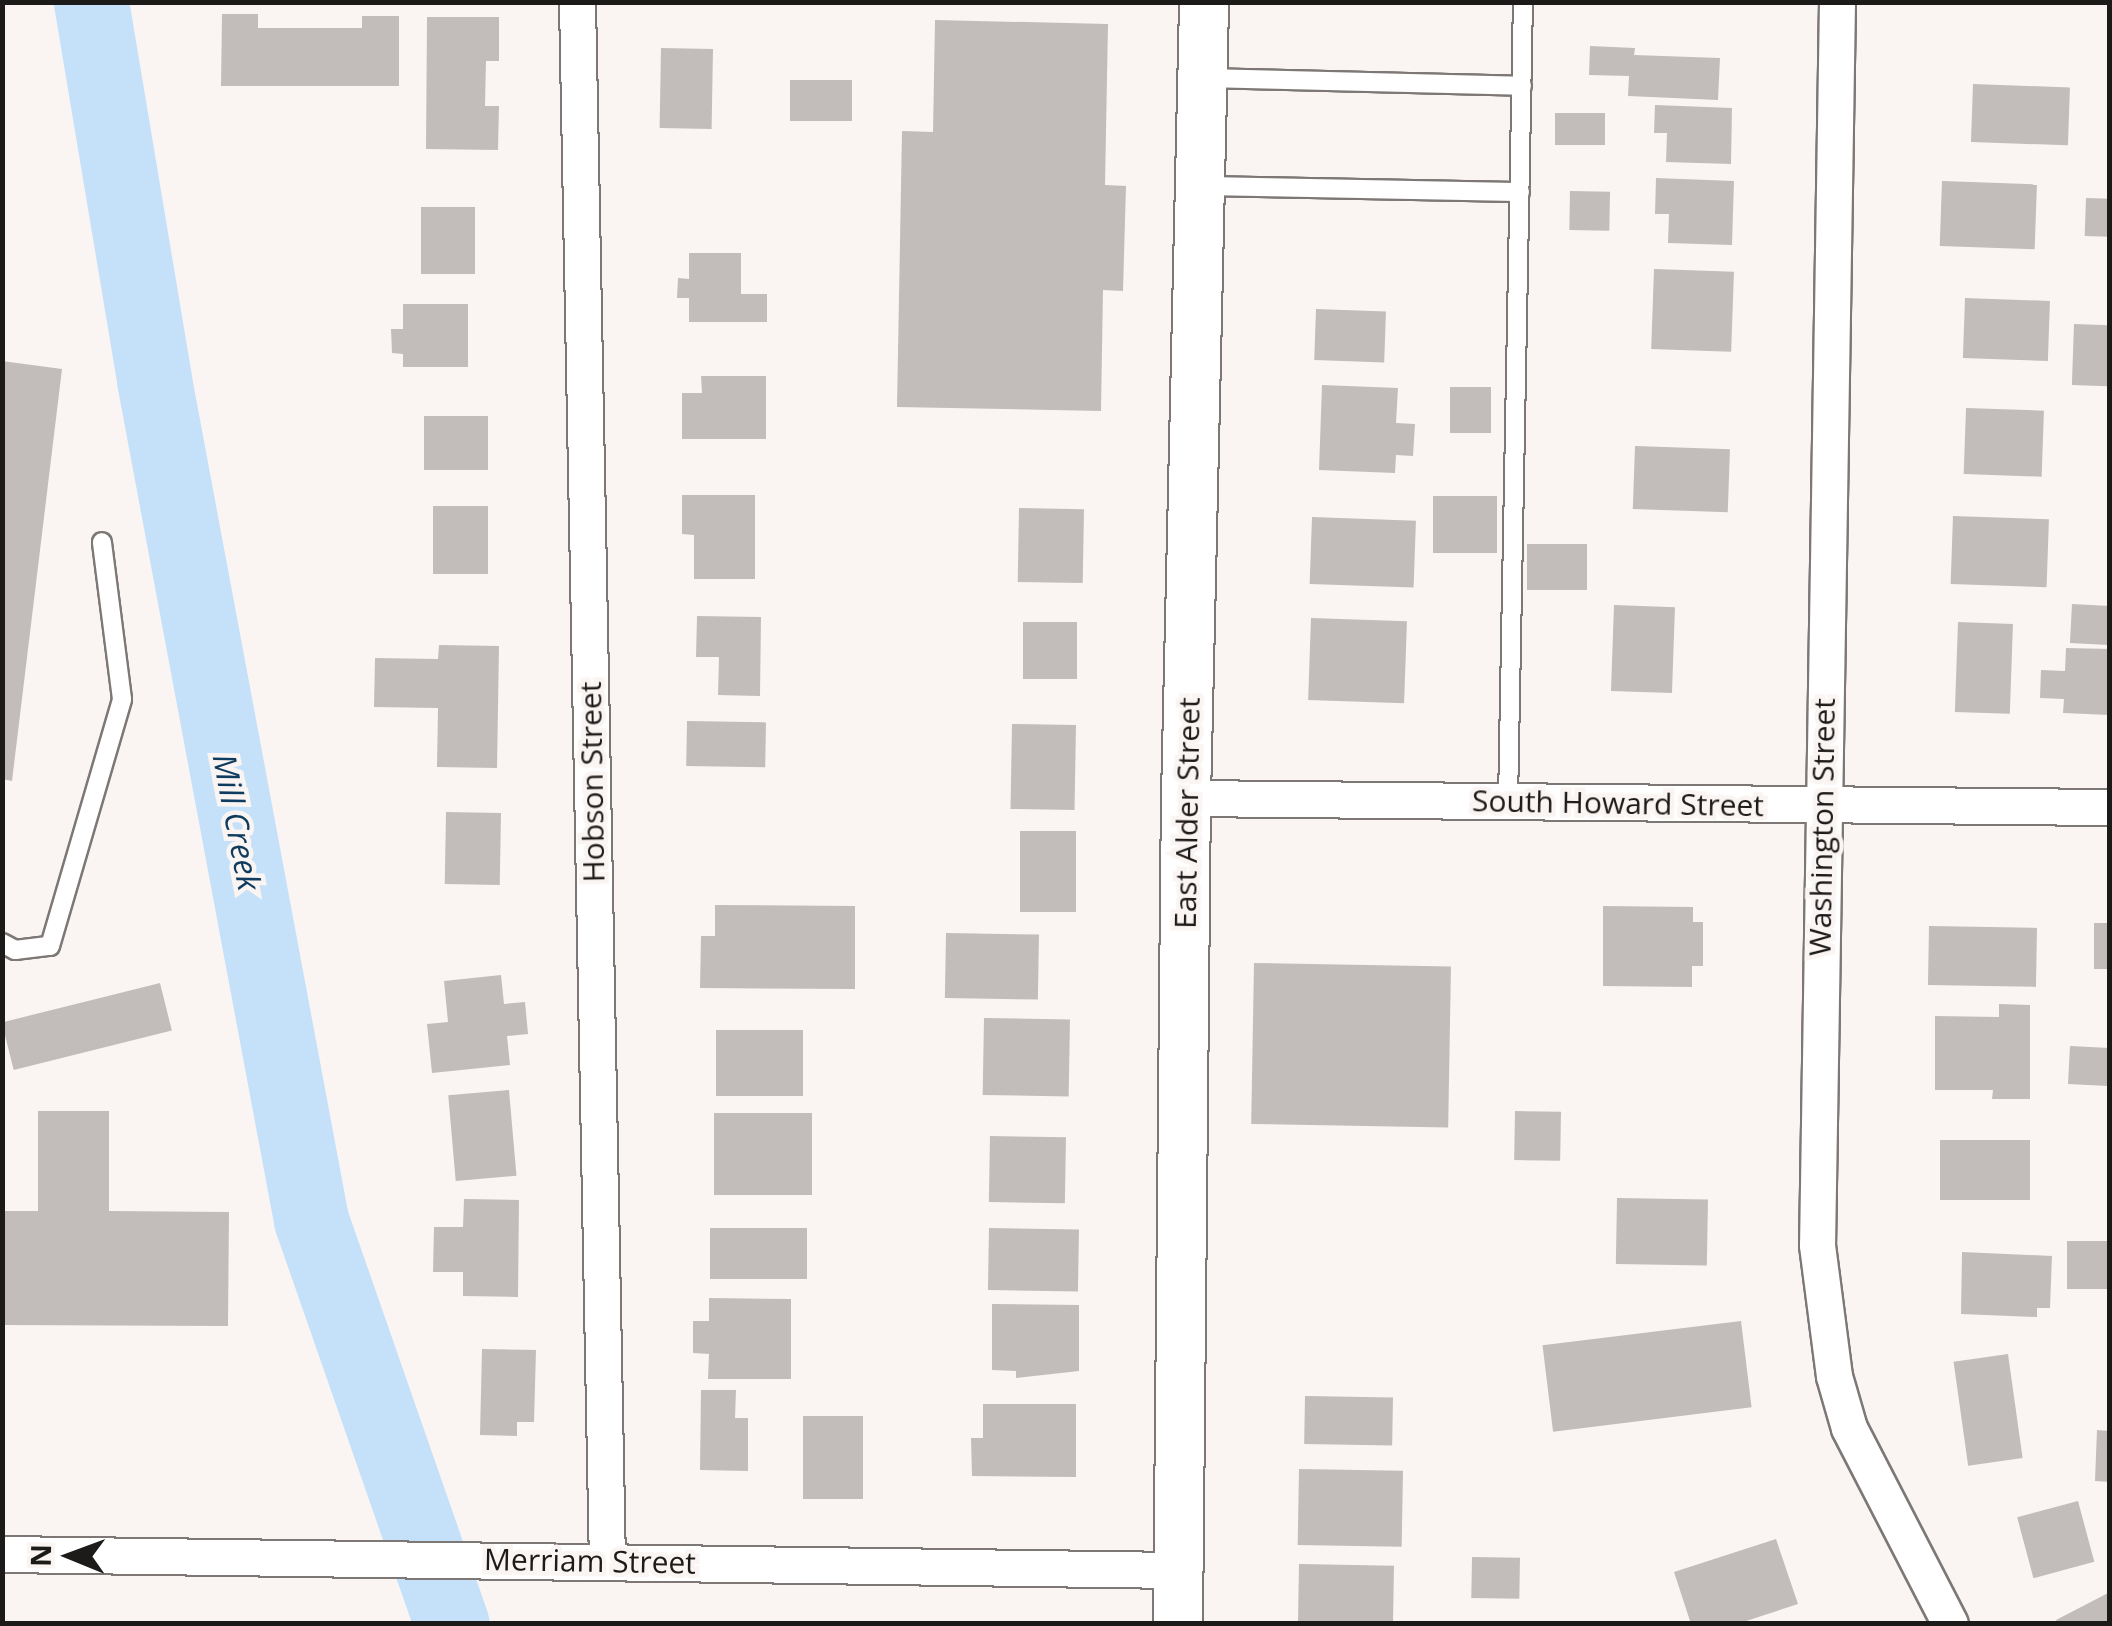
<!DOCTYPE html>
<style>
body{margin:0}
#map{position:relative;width:2112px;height:1626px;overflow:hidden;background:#faf5f3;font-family:"Open Sans",sans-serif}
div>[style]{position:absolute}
.river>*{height:75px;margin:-37.5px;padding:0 37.5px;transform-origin:37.5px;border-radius:37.5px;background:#c5e1fa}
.building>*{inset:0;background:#c2bdba;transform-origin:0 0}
.roads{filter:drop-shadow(2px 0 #7d7876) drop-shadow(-2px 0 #7d7876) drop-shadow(0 2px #7d7876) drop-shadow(0 -2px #7d7876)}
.service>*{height:18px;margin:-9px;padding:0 9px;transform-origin:9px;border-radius:9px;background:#fff}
.minor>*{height:35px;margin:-17.5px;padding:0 17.5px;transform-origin:17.5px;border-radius:17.5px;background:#fff}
.secondary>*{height:48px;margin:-24px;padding:0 24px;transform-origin:24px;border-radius:24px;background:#fff}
span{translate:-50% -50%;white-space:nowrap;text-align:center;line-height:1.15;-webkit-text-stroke:9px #faf5f3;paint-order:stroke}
.street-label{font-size:30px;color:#1d1b1a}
.water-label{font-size:32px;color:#0f3c5e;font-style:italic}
.frame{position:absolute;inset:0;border:5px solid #1d1b1a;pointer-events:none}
.north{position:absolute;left:20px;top:1506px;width:100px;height:100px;-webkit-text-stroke:8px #faf5f3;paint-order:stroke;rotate:271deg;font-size:28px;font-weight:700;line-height:40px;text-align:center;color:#1d1b1a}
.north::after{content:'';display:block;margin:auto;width:35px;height:45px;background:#1d1b1a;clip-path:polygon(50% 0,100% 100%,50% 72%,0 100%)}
</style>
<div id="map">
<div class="river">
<i style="left:91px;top:2px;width:383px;rotate:80.5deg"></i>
<i style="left:154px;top:380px;width:855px;rotate:79.41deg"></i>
<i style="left:311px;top:1220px;width:428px;rotate:70.8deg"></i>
</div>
<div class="building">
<i style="clip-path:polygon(222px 14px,258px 14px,258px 28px,362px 28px,362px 16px,399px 16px,399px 86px,221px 86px)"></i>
<i style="clip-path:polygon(427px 17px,499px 17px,499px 61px,486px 61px,485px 106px,499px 106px,498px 150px,426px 149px)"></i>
<i style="clip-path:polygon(935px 20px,1108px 24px,1105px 185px,1126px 186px,1123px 291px,1103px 290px,1101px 411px,897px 407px,902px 131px,933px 132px)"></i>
<i style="clip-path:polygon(1590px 46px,1635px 48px,1634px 55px,1720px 58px,1718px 100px,1628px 96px,1629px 76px,1589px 75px)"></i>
<i style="left:661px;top:48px;width:52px;height:80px;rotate:1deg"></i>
<i style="left:790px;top:80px;width:62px;height:41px"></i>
<i style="left:1973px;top:84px;width:97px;height:58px;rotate:2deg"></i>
<i style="clip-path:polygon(1655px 105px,1732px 108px,1731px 164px,1666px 162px,1667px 133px,1654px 133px)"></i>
<i style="left:1555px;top:113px;width:50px;height:32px"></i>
<i style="clip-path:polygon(1656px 178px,1734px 181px,1732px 245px,1668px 243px,1669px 214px,1655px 214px)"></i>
<i style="left:1942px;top:181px;width:95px;height:65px;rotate:2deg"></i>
<i style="left:1570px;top:191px;width:40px;height:39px;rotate:1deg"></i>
<i style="left:2086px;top:198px;width:24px;height:38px;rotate:2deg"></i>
<i style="left:421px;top:207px;width:54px;height:67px"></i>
<i style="clip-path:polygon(689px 253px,741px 253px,741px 294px,767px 294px,767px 322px,689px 322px,689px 298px,677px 298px,678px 278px,689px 279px)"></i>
<i style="left:1654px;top:269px;width:80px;height:80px;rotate:2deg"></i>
<i style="left:1965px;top:298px;width:85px;height:60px;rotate:2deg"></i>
<i style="clip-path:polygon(403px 304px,468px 304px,468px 367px,403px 367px,403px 354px,392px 353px,391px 329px,403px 329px)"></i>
<i style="left:1316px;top:309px;width:70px;height:51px;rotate:2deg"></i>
<i style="left:2074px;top:324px;width:36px;height:61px;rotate:2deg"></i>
<i style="clip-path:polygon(2px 361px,62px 369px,12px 781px,2px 779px)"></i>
<i style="clip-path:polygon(701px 376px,766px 376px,766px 439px,682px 439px,682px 393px,702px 393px)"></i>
<i style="clip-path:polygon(1322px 385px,1398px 388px,1396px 423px,1415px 424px,1413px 456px,1396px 455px,1395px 473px,1319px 470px)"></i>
<i style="left:1450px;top:387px;width:41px;height:46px"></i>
<i style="left:1966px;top:408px;width:78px;height:66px;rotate:2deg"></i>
<i style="left:424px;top:416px;width:64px;height:54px"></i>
<i style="left:1635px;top:446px;width:95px;height:63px;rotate:2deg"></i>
<i style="clip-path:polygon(682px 495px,755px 495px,755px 579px,694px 579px,694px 535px,682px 534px)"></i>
<i style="left:1433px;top:496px;width:64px;height:57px"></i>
<i style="left:433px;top:506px;width:55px;height:68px"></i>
<i style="left:1019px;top:508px;width:65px;height:74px;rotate:1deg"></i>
<i style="left:1953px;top:516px;width:96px;height:68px;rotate:2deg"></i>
<i style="left:1312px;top:517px;width:104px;height:67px;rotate:2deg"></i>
<i style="left:1527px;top:544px;width:60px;height:46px"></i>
<i style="left:2072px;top:604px;width:38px;height:39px;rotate:3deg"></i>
<i style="left:1614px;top:605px;width:61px;height:86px;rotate:2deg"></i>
<i style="clip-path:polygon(697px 616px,761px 617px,760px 696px,718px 695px,719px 657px,696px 657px)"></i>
<i style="left:1311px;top:618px;width:96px;height:82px;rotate:2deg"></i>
<i style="left:1023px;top:622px;width:54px;height:57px"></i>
<i style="left:1958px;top:622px;width:55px;height:90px;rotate:2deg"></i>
<i style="clip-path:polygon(439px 645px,499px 646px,497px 768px,437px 767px,438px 708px,374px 707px,375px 658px,438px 659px)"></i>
<i style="clip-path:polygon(2066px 648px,2110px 649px,2110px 715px,2063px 713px,2064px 699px,2040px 698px,2041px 670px,2065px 671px)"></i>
<i style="left:687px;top:721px;width:79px;height:45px;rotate:1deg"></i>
<i style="left:1012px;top:724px;width:64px;height:85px;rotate:1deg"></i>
<i style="left:446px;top:812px;width:55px;height:72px;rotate:1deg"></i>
<i style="left:1020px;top:831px;width:56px;height:81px"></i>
<i style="clip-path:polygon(715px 905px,855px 906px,855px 989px,700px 988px,701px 936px,715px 936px)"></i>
<i style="clip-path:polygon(1603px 906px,1693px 907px,1693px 922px,1703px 922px,1703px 966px,1692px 966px,1692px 987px,1603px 986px)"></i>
<i style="left:2094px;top:923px;width:16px;height:46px"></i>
<i style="left:1929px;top:926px;width:108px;height:59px;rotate:1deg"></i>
<i style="left:946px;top:933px;width:93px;height:65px;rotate:1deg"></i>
<i style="left:1254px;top:963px;width:197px;height:161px;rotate:1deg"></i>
<i style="clip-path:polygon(501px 975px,504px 1004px,525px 1002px,528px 1034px,507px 1036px,510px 1065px,432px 1073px,427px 1024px,448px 1022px,444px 981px)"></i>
<i style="left:160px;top:983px;width:49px;height:163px;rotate:76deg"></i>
<i style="clip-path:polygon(1999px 1004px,2030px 1005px,2030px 1099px,1992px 1099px,1993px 1090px,1935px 1090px,1935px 1016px,1999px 1017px)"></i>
<i style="left:984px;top:1018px;width:86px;height:77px;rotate:1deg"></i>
<i style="left:716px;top:1030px;width:87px;height:66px"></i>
<i style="left:2070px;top:1046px;width:40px;height:38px;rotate:3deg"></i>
<i style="left:509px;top:1090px;width:86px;height:61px;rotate:85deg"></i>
<i style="clip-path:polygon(38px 1111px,109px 1111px,109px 1211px,229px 1212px,228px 1326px,2px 1325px,2px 1211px,38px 1211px)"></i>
<i style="left:1515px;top:1111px;width:46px;height:49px;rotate:1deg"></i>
<i style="left:714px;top:1113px;width:98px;height:82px"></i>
<i style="left:990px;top:1136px;width:76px;height:66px;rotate:1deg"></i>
<i style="left:1940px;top:1140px;width:90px;height:60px"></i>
<i style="left:1617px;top:1198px;width:91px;height:66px;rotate:1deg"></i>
<i style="clip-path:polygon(464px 1199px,519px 1200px,518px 1297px,463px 1296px,463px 1272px,433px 1272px,434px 1227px,463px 1227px)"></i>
<i style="left:710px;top:1228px;width:97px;height:51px"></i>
<i style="left:989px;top:1228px;width:90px;height:62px;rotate:1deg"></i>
<i style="left:2067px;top:1241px;width:41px;height:48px"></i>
<i style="clip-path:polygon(1962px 1252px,2052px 1256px,2050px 1308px,2037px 1308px,2037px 1317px,1961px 1314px)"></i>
<i style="clip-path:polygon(709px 1298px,791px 1299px,791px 1379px,708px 1379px,709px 1354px,693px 1353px,693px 1321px,709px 1321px)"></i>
<i style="clip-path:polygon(992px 1304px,1079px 1305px,1079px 1371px,1016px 1378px,1016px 1371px,992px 1370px)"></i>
<i style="left:1741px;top:1321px;width:87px;height:200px;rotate:83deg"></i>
<i style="clip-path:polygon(482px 1349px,536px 1350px,534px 1422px,517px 1422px,517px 1436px,480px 1435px)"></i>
<i style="left:2008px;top:1354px;width:105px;height:55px;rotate:82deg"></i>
<i style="clip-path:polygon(701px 1390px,736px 1390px,735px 1418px,748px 1418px,748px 1471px,700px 1470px)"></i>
<i style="left:1305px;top:1396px;width:88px;height:48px;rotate:1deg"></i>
<i style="clip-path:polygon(983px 1404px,1076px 1404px,1076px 1477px,972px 1476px,971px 1438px,983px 1438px)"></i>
<i style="left:803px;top:1416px;width:60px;height:83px"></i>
<i style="clip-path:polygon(2097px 1430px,2110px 1431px,2110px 1482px,2095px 1481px)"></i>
<i style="left:1299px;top:1469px;width:104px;height:76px;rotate:1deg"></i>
<i style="left:2078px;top:1501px;width:63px;height:63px;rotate:75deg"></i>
<i style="clip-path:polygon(1776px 1539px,1798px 1604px,1737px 1624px,1691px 1624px,1674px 1572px)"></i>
<i style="left:1472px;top:1557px;width:48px;height:41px;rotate:1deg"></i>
<i style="left:1299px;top:1564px;width:95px;height:57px;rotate:1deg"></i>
<i style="clip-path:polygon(2110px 1592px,2110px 1624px,2058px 1624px,2056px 1620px)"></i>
</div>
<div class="roads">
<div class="service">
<i style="left:1204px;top:78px;width:318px;rotate:1.4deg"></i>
<i style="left:1202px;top:186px;width:318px;rotate:1.1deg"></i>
<i style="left:1508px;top:802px;width:800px;rotate:-88.93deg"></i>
<i style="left:2px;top:943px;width:15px;rotate:28deg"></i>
<i style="left:15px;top:950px;width:35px;rotate:-7deg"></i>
<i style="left:50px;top:946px;width:257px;rotate:-73.7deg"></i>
<i style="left:122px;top:699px;width:158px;rotate:-97.3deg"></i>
</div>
<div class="minor">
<i style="left:577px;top:2px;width:1559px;rotate:88.9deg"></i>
<i style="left:1837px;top:2px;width:1243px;rotate:90.92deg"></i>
<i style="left:1817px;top:1245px;width:132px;rotate:82.6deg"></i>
<i style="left:1834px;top:1376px;width:54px;rotate:73.9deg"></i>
<i style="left:1849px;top:1428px;width:220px;rotate:62.7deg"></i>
<i style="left:1186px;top:798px;width:924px;rotate:0.56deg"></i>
<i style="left:2px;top:1554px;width:1176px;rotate:0.78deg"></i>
</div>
<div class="secondary">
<i style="left:1178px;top:1624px;width:826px;rotate:-89.45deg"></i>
<i style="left:1186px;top:798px;width:796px;rotate:-88.7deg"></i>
</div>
</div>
<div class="street-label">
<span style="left:592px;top:782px;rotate:-91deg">Hobson Street</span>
<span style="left:1618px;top:803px;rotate:1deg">South Howard Street</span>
<span style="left:1187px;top:813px;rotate:-89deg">East Alder Street</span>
<span style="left:1822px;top:827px;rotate:-89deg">Washington Street</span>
<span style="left:590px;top:1561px;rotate:1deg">Merriam Street</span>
</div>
<div class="water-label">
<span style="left:237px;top:822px;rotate:79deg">Mill Creek</span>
</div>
<div class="frame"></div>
<div class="north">N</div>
</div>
